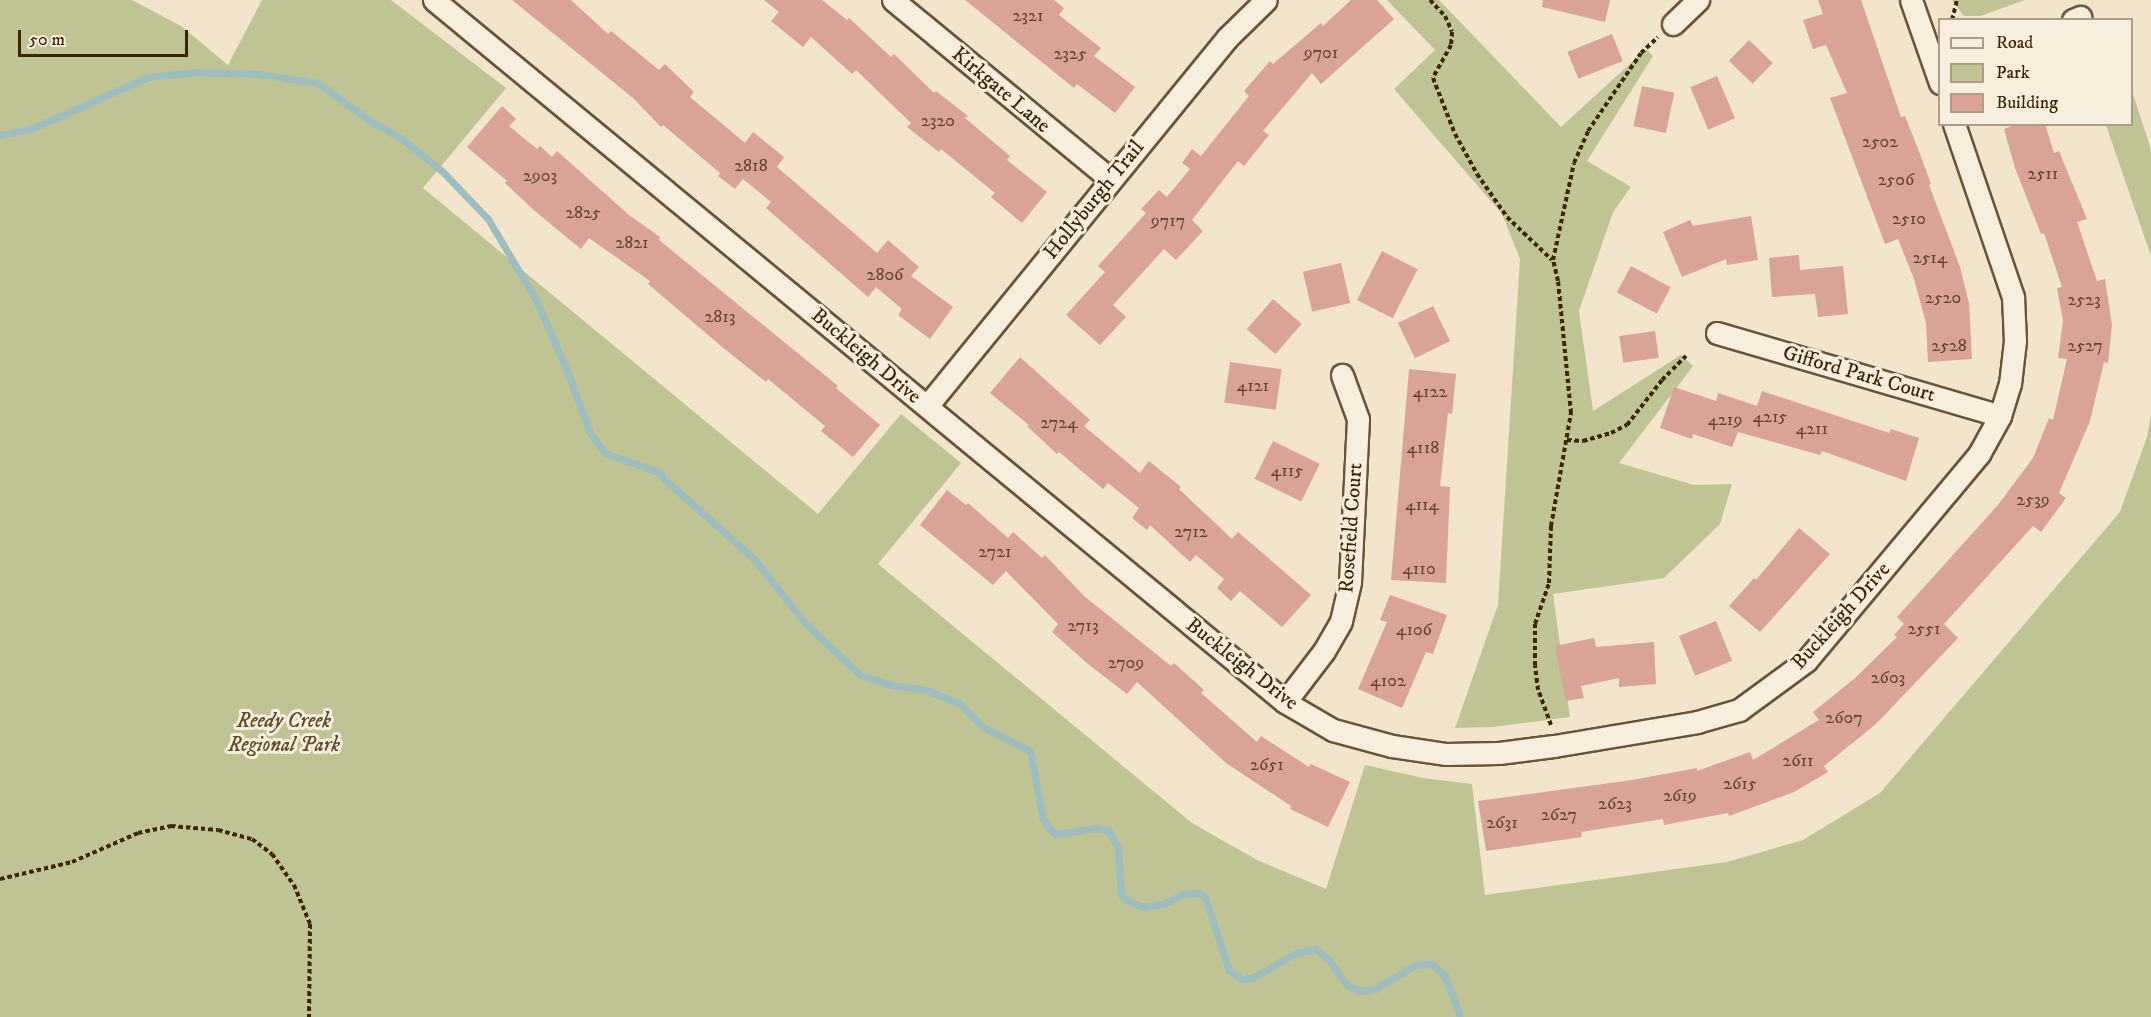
<!DOCTYPE html>
<style>
body{margin:0}
#map{position:relative;width:2151px;height:1017px;overflow:hidden;background:#f2e5cb;font-family:"IM FELL DW Pica",serif}
div>[style]{position:absolute}
.green>*{inset:0;background:#c0c393}
.stream>*{height:7px;margin:-3.5px;padding:0 3.5px;transform-origin:3.5px;border-radius:3.5px;background:#9dbdbe}
.building>*{inset:0;background:#d9a397;transform-origin:0 0}
.path>*{height:4px;margin-top:-2px;transform-origin:0;background:repeating-linear-gradient(90deg,#3d2405 0 4.5px,transparent 0 7.5px)}
.roads{filter:drop-shadow(2px 0 #6a5436) drop-shadow(-2px 0 #6a5436) drop-shadow(0 2px #6a5436) drop-shadow(0 -2px #6a5436)}
.street>*{height:21px;margin:-10.5px;padding:0 10.5px;transform-origin:10.5px;border-radius:10.5px;background:#f7eedd}
span{translate:-50% -50%;white-space:nowrap;text-align:center;line-height:1.15;-webkit-text-stroke:6px #f7eedd;paint-order:stroke}
.number-label{font-size:18px;color:#64442a}
.number-label span{-webkit-text-stroke-width:0}
.street-label{font-size:21px;color:#3d2405}
.park-label{font-size:21px;color:#5e4c28;font-style:italic}
.legend{position:absolute;left:1938px;top:18px;width:195px;height:108px;box-sizing:border-box;background:#f7eedd;border:2px solid #ad9d87;margin:0;padding:8px 10px;list-style:none;font-size:18px;color:#3d2405}
.legend li{display:flex;align-items:center;gap:12px;height:30px}
.legend b{width:30px;border:2px solid #ad9d87}
.scale{position:absolute;left:18px;top:30px;width:170px;height:27px;box-sizing:border-box;border:3px solid #3d2405;border-top:0;padding-left:8px;font-size:18px;line-height:21px;white-space:nowrap;color:#3d2405;-webkit-text-stroke:4px #f7eedd;paint-order:stroke}
</style>
<div id="map">
<div class="green">
<i style="clip-path:polygon(0 0,132px 0,181px 26px,228px 65px,262px 0,391px 0,506px 88px,423px 188px,818px 514px,901px 414px,961px 463px,878px 564px,1192px 823px,1257px 860px,1326px 889px,1365px 765px,1423px 778px,1472px 784px,1485px 895px,1727px 862px,1803px 840px,1880px 793px,2120px 512px,2147px 437px,2151px 415px,2151px 1017px,0 1017px)"></i>
<i style="clip-path:polygon(1387px 0,1439px 0,1561px 127px,1646px 49px,1653px 56px,1587px 161px,1631px 187px,1613px 212px,1579px 311px,1593px 411px,1681px 355px,1693px 366px,1619px 463px,1694px 485px,1732px 484px,1720px 524px,1664px 578px,1553px 594px,1570px 717px,1492px 727px,1455px 728px,1498px 605px,1520px 259px,1502px 214px,1394px 89px,1435px 50px)"></i>
<i style="clip-path:polygon(1952px 0,2025px 0,1980px 16px,1964px 16px)"></i>
<i style="clip-path:polygon(2132px 91px,2151px 149px,2151px 256px,2106px 125px,2132px 124px)"></i>
</div>
<div class="stream">
<i style="left:0;top:135px;width:32px;rotate:-11deg"></i>
<i style="left:31px;top:129px;width:128px;rotate:-24deg"></i>
<i style="left:148px;top:77px;width:48px;rotate:-5.9deg"></i>
<i style="left:196px;top:72px;width:63px;rotate:1.8deg"></i>
<i style="left:259px;top:74px;width:60px;rotate:8.7deg"></i>
<i style="left:318px;top:83px;width:64px;rotate:36.2deg"></i>
<i style="left:370px;top:121px;width:37px;rotate:29deg"></i>
<i style="left:402px;top:139px;width:51px;rotate:38.7deg"></i>
<i style="left:442px;top:171px;width:66px;rotate:46.2deg"></i>
<i style="left:488px;top:219px;width:92px;rotate:59.3deg"></i>
<i style="left:535px;top:298px;width:77px;rotate:66.1deg"></i>
<i style="left:566px;top:368px;width:69px;rotate:69.7deg"></i>
<i style="left:590px;top:433px;width:25px;rotate:53deg"></i>
<i style="left:605px;top:453px;width:59px;rotate:19.7deg"></i>
<i style="left:661px;top:473px;width:4px;rotate:76deg"></i>
<i style="left:662px;top:477px;width:125px;rotate:41.7deg"></i>
<i style="left:755px;top:560px;width:80px;rotate:51.6deg"></i>
<i style="left:805px;top:623px;width:76px;rotate:43.4deg"></i>
<i style="left:860px;top:675px;width:33px;rotate:18deg"></i>
<i style="left:891px;top:685px;width:35px;rotate:8deg"></i>
<i style="left:926px;top:690px;width:35px;rotate:22deg"></i>
<i style="left:959px;top:703px;width:34px;rotate:45deg"></i>
<i style="left:983px;top:727px;width:53px;rotate:27.1deg"></i>
<i style="left:1030px;top:751px;width:69px;rotate:79.2deg"></i>
<i style="left:1043px;top:819px;width:9px;rotate:58deg"></i>
<i style="left:1048px;top:827px;width:10px;rotate:45deg"></i>
<i style="left:1055px;top:834px;width:41px;rotate:-8.3deg"></i>
<i style="left:1096px;top:828px;width:13px;rotate:13deg"></i>
<i style="left:1109px;top:831px;width:19px;rotate:62deg"></i>
<i style="left:1118px;top:848px;width:46px;rotate:86.3deg"></i>
<i style="left:1121px;top:894px;width:8px;rotate:50deg"></i>
<i style="left:1126px;top:900px;width:18px;rotate:22deg"></i>
<i style="left:1143px;top:907px;width:19px;rotate:-9deg"></i>
<i style="left:1162px;top:904px;width:24px;rotate:-24deg"></i>
<i style="left:1184px;top:894px;width:15px;rotate:-4deg"></i>
<i style="left:1199px;top:893px;width:7px;rotate:34deg"></i>
<i style="left:1205px;top:897px;width:77px;rotate:71.8deg"></i>
<i style="left:1229px;top:970px;width:15px;rotate:37deg"></i>
<i style="left:1241px;top:979px;width:11px;rotate:-5deg"></i>
<i style="left:1252px;top:978px;width:51px;rotate:-29.6deg"></i>
<i style="left:1296px;top:953px;width:20px;rotate:-11deg"></i>
<i style="left:1316px;top:949px;width:16px;rotate:40deg"></i>
<i style="left:1328px;top:959px;width:32px;rotate:54deg"></i>
<i style="left:1347px;top:985px;width:14px;rotate:25deg"></i>
<i style="left:1360px;top:991px;width:15px;rotate:-8deg"></i>
<i style="left:1375px;top:989px;width:47px;rotate:-31deg"></i>
<i style="left:1415px;top:965px;width:17px;rotate:-3deg"></i>
<i style="left:1432px;top:964px;width:18px;rotate:43deg"></i>
<i style="left:1445px;top:976px;width:44px;rotate:69.9deg"></i>
</div>
<div class="building">
<i style="clip-path:polygon(512px 0,571px 0,608px 34px,611px 31px,659px 70px,665px 64px,694px 92px,690px 97px,745px 143px,753px 132px,784px 157px,777px 167px,877px 253px,888px 240px,919px 267px,911px 276px,953px 307px,930px 339px,898px 315px,902px 309px,876px 287px,868px 297px,852px 283px,766px 208px,771px 202px,743px 179px,735px 189px,718px 176px,720px 173px,663px 125px,661px 127px,633px 98px)"></i>
<i style="clip-path:polygon(764px 0,822px 0,847px 20px,849px 18px,891px 57px,894px 54px,934px 93px,936px 91px,968px 116px,965px 118px,1010px 156px,1007px 160px,1047px 192px,1022px 223px,991px 197px,995px 193px,941px 149px,939px 152px,907px 127px,911px 123px,856px 70px,852px 74px,811px 37px,803px 47px,771px 21px,779px 12px)"></i>
<i style="clip-path:polygon(965px 0,1054px 0,1064px 8px,1059px 15px,1101px 48px,1094px 56px,1135px 87px,1115px 113px,1077px 84px,1074px 88px)"></i>
<i style="clip-path:polygon(1351px 0,1377px 0,1394px 19px,1321px 84px,1312px 73px,1263px 131px,1269px 135px,1244px 166px,1238px 161px,1192px 220px,1203px 231px,1176px 260px,1164px 249px,1113px 305px,1126px 317px,1100px 345px,1066px 315px,1105px 272px,1098px 266px,1146px 213px,1141px 209px,1159px 190px,1167px 197px,1190px 169px,1182px 163px,1192px 149px,1201px 156px,1249px 96px,1244px 91px,1270px 61px,1273px 64px,1321px 23px,1323px 26px)"></i>
<i style="clip-path:polygon(1543px 0,1610px 0,1605px 22px,1542px 7px)"></i>
<i style="clip-path:polygon(1818px 0,1861px 0,1901px 117px,1905px 116px,1920px 154px,1931px 184px,1929px 185px,1960px 267px,1969px 303px,1972px 359px,1928px 362px,1926px 323px,1914px 279px,1898px 239px,1885px 244px,1830px 98px,1847px 93px,1826px 45px,1813px 49px,1803px 20px,1823px 14px)"></i>
<i style="left:1612px;top:34px;width:29px;height:48px;rotate:68deg"></i>
<i style="left:1749px;top:40px;width:33px;height:29px;rotate:44deg"></i>
<i style="left:1717px;top:76px;width:46px;height:29px;rotate:67deg"></i>
<i style="left:1642px;top:86px;width:33px;height:41px;rotate:12deg"></i>
<i style="clip-path:polygon(502px 106px,516px 119px,509px 126px,537px 149px,540px 146px,552px 157px,557px 151px,629px 215px,660px 237px,659px 240px,838px 386px,836px 388px,880px 425px,853px 457px,821px 431px,825px 426px,768px 379px,766px 382px,721px 346px,648px 284px,650px 281px,589px 238px,581px 249px,536px 212px,505px 183px,507px 181px,467px 147px)"></i>
<i style="clip-path:polygon(2017px 124px,2045px 124px,2054px 153px,2059px 151px,2087px 219px,2077px 222px,2097px 281px,2105px 279px,2112px 325px,2108px 363px,2104px 362px,2090px 421px,2059px 493px,2066px 498px,2041px 532px,2033px 526px,1944px 624px,1958px 638px,1876px 724px,1824px 766px,1828px 772px,1794px 792px,1729px 816px,1728px 813px,1664px 825px,1663px 819px,1581px 832px,1582px 837px,1486px 851px,1478px 801px,1632px 780px,1697px 768px,1697px 771px,1750px 752px,1753px 760px,1819px 720px,1813px 712px,1854px 679px,1897px 637px,1894px 635px,1904px 624px,1897px 617px,1998px 505px,2033px 458px,2049px 418px,2053px 420px,2067px 359px,2058px 358px,2063px 321px,2057px 288px,2062px 287px,2044px 233px,2041px 234px,2015px 168px,2004px 129px)"></i>
<i style="clip-path:polygon(1751px 216px,1758px 260px,1727px 265px,1726px 259px,1682px 277px,1663px 232px,1690px 220px,1693px 226px)"></i>
<i style="left:1382px;top:251px;width:40px;height:55px;rotate:27deg"></i>
<i style="clip-path:polygon(1799px 255px,1800px 270px,1843px 266px,1848px 314px,1818px 317px,1815px 294px,1772px 297px,1769px 258px)"></i>
<i style="left:1341px;top:263px;width:41px;height:39px;rotate:77deg"></i>
<i style="left:1631px;top:266px;width:45px;height:30px;rotate:28deg"></i>
<i style="left:1273px;top:299px;width:38px;height:40px;rotate:41deg"></i>
<i style="left:1433px;top:306px;width:39px;height:39px;rotate:64deg"></i>
<i style="left:1655px;top:331px;width:27px;height:36px;rotate:82deg"></i>
<i style="clip-path:polygon(1020px 357px,1090px 420px,1084px 426px,1140px 473px,1149px 461px,1181px 487px,1179px 489px,1232px 539px,1238px 532px,1311px 595px,1282px 627px,1240px 591px,1231px 601px,1217px 588px,1224px 579px,1196px 555px,1190px 562px,1150px 525px,1147px 530px,1132px 518px,1139px 508px,1108px 483px,1103px 489px,1059px 452px,1057px 454px,1027px 426px,1029px 425px,990px 393px)"></i>
<i style="left:1230px;top:362px;width:52px;height:41px;rotate:8deg"></i>
<i style="clip-path:polygon(1409px 369px,1456px 374px,1452px 414px,1448px 413px,1440px 486px,1450px 487px,1446px 583px,1391px 580px)"></i>
<i style="clip-path:polygon(1674px 387px,1716px 401px,1718px 393px,1757px 406px,1762px 391px,1889px 433px,1891px 429px,1919px 438px,1906px 481px,1822px 451px,1820px 455px,1738px 432px,1732px 447px,1693px 434px,1692px 439px,1660px 428px)"></i>
<i style="left:1273px;top:441px;width:52px;height:42px;rotate:26deg"></i>
<i style="clip-path:polygon(947px 490px,966px 505px,968px 503px,1008px 538px,1013px 532px,1042px 558px,1045px 555px,1084px 596px,1171px 666px,1174px 663px,1204px 690px,1201px 693px,1257px 742px,1261px 736px,1309px 767px,1311px 764px,1350px 782px,1328px 827px,1290px 809px,1291px 806px,1226px 763px,1137px 682px,1127px 694px,1088px 664px,1052px 632px,1058px 624px,1006px 571px,993px 585px,920px 525px)"></i>
<i style="clip-path:polygon(1799px 528px,1830px 554px,1760px 632px,1729px 606px,1754px 578px,1756px 580px)"></i>
<i style="clip-path:polygon(1390px 595px,1447px 615px,1433px 654px,1426px 652px,1402px 708px,1358px 689px,1387px 622px,1380px 620px)"></i>
<i style="left:1716px;top:621px;width:43px;height:40px;rotate:68deg"></i>
<i style="clip-path:polygon(1594px 638px,1596px 647px,1654px 642px,1656px 684px,1619px 687px,1619px 678px,1581px 686px,1584px 698px,1566px 701px,1555px 646px)"></i>
</div>
<div class="path">
<i style="left:1430px;top:0;width:22px;rotate:47deg"></i>
<i style="left:1445px;top:16px;width:17px;rotate:66deg"></i>
<i style="left:1452px;top:32px;width:13px;rotate:94deg"></i>
<i style="left:1451px;top:45px;width:38px;rotate:119deg"></i>
<i style="left:1433px;top:78px;width:60px;rotate:68.6deg"></i>
<i style="left:1455px;top:134px;width:46px;rotate:61.2deg"></i>
<i style="left:1477px;top:174px;width:52px;rotate:55.1deg"></i>
<i style="left:1507px;top:217px;width:62px;rotate:43.7deg"></i>
<i style="left:1952px;top:20px;width:21px;rotate:-76deg"></i>
<i style="left:1567px;top:440px;width:16px;rotate:4deg"></i>
<i style="left:1583px;top:441px;width:29px;rotate:-16deg"></i>
<i style="left:1611px;top:433px;width:18px;rotate:-27deg"></i>
<i style="left:1627px;top:425px;width:57px;rotate:-52.1deg"></i>
<i style="left:1662px;top:380px;width:34px;rotate:-45deg"></i>
<i style="left:1551px;top:725px;width:37px;rotate:-110deg"></i>
<i style="left:1538px;top:690px;width:25px;rotate:-97deg"></i>
<i style="left:1535px;top:665px;width:41px;rotate:-90deg"></i>
<i style="left:1535px;top:624px;width:43px;rotate:-71.1deg"></i>
<i style="left:1549px;top:583px;width:57px;rotate:-88deg"></i>
<i style="left:1551px;top:526px;width:115px;rotate:-80deg"></i>
<i style="left:1571px;top:413px;width:133px;rotate:-95.6deg"></i>
<i style="left:1558px;top:281px;width:22px;rotate:-103deg"></i>
<i style="left:1553px;top:260px;width:99px;rotate:-77.8deg"></i>
<i style="left:1574px;top:163px;width:35px;rotate:-66deg"></i>
<i style="left:1588px;top:131px;width:94px;rotate:-55.8deg"></i>
<i style="left:1641px;top:53px;width:23px;rotate:-43deg"></i>
<i style="left:0;top:879px;width:74px;rotate:-13.3deg"></i>
<i style="left:72px;top:862px;width:72px;rotate:-23.7deg"></i>
<i style="left:138px;top:833px;width:34px;rotate:-12deg"></i>
<i style="left:171px;top:826px;width:47px;rotate:4.9deg"></i>
<i style="left:218px;top:830px;width:35px;rotate:15deg"></i>
<i style="left:252px;top:839px;width:25px;rotate:37deg"></i>
<i style="left:272px;top:854px;width:38px;rotate:55deg"></i>
<i style="left:294px;top:885px;width:42px;rotate:67.7deg"></i>
<i style="left:310px;top:924px;width:93px;rotate:90.6deg"></i>
</div>
<div class="roads">
<div class="street">
<i style="left:434px;top:0;width:1103px;rotate:39.52deg"></i>
<i style="left:1285px;top:702px;width:56px;rotate:30.3deg"></i>
<i style="left:1333px;top:730px;width:61px;rotate:15.2deg"></i>
<i style="left:1392px;top:746px;width:55px;rotate:8.4deg"></i>
<i style="left:1446px;top:754px;width:53px;rotate:-1.1deg"></i>
<i style="left:1499px;top:753px;width:55px;rotate:-7.3deg"></i>
<i style="left:1554px;top:746px;width:145px;rotate:-9.5deg"></i>
<i style="left:1697px;top:722px;width:44px;rotate:-15.9deg"></i>
<i style="left:1739px;top:710px;width:83px;rotate:-36.2deg"></i>
<i style="left:1806px;top:661px;width:270px;rotate:-50.1deg"></i>
<i style="left:1979px;top:454px;width:43px;rotate:-61.1deg"></i>
<i style="left:2000px;top:416px;width:34px;rotate:-73deg"></i>
<i style="left:2010px;top:384px;width:43px;rotate:-83.4deg"></i>
<i style="left:2015px;top:341px;width:44px;rotate:-92.6deg"></i>
<i style="left:2013px;top:297px;width:183px;rotate:-108.8deg"></i>
<i style="left:893px;top:0;width:281px;rotate:39.5deg"></i>
<i style="left:1911px;top:0;width:88px;rotate:70.7deg"></i>
<i style="left:2073px;top:20px;width:8px;rotate:-23deg"></i>
<i style="left:1673px;top:24px;width:35px;rotate:-44deg"></i>
<i style="left:1717px;top:333px;width:295px;rotate:16.3deg"></i>
<i style="left:927px;top:406px;width:475px;rotate:-50.8deg"></i>
<i style="left:1227px;top:38px;width:54px;rotate:-44.3deg"></i>
<i style="left:1285px;top:702px;width:64px;rotate:-52.6deg"></i>
<i style="left:1324px;top:651px;width:34px;rotate:-60deg"></i>
<i style="left:1341px;top:621px;width:40px;rotate:-77deg"></i>
<i style="left:1350px;top:582px;width:163px;rotate:-87.2deg"></i>
<i style="left:1358px;top:419px;width:47px;rotate:-110deg"></i>
</div>
</div>
<div class="number-label">
<span style="left:1028px;top:16px">2321</span>
<span style="left:1321px;top:53px">9701</span>
<span style="left:1070px;top:54px">2325</span>
<span style="left:938px;top:121px">2320</span>
<span style="left:1880px;top:142px">2502</span>
<span style="left:751px;top:166px">2818</span>
<span style="left:2043px;top:174px">2511</span>
<span style="left:540px;top:176px">2903</span>
<span style="left:1896px;top:180px">2506</span>
<span style="left:583px;top:213px">2825</span>
<span style="left:1909px;top:219px">2510</span>
<span style="left:1168px;top:221px">9717</span>
<span style="left:632px;top:243px">2821</span>
<span style="left:1930px;top:258px">2514</span>
<span style="left:885px;top:275px">2806</span>
<span style="left:1943px;top:298px">2520</span>
<span style="left:2084px;top:300px">2523</span>
<span style="left:720px;top:317px">2813</span>
<span style="left:1949px;top:346px">2528</span>
<span style="left:2085px;top:346px">2527</span>
<span style="left:1253px;top:386px">4121</span>
<span style="left:1430px;top:392px">4122</span>
<span style="left:1770px;top:417px">4215</span>
<span style="left:1725px;top:420px">4219</span>
<span style="left:1059px;top:423px">2724</span>
<span style="left:1812px;top:429px">4211</span>
<span style="left:1423px;top:448px">4118</span>
<span style="left:1287px;top:471px">4115</span>
<span style="left:2033px;top:500px">2539</span>
<span style="left:1422px;top:505px">4114</span>
<span style="left:1191px;top:532px">2712</span>
<span style="left:995px;top:552px">2721</span>
<span style="left:1419px;top:569px">4110</span>
<span style="left:1083px;top:626px">2713</span>
<span style="left:1924px;top:629px">2551</span>
<span style="left:1414px;top:630px">4106</span>
<span style="left:1126px;top:663px">2709</span>
<span style="left:1888px;top:678px">2603</span>
<span style="left:1388px;top:681px">4102</span>
<span style="left:1844px;top:718px">2607</span>
<span style="left:1798px;top:761px">2611</span>
<span style="left:1267px;top:765px">2651</span>
<span style="left:1740px;top:784px">2615</span>
<span style="left:1680px;top:796px">2619</span>
<span style="left:1615px;top:804px">2623</span>
<span style="left:1559px;top:815px">2627</span>
<span style="left:1502px;top:823px">2631</span>
</div>
<div class="street-label">
<span style="left:1001px;top:90px;rotate:40deg">Kirkgate Lane</span>
<span style="left:1094px;top:200px;rotate:-51deg">Hollyburgh Trail</span>
<span style="left:866px;top:356px;rotate:40deg">Buckleigh Drive</span>
<span style="left:1859px;top:374px;rotate:16deg">Gifford Park Court</span>
<span style="left:1351px;top:528px;rotate:-86deg">Rosefield Court</span>
<span style="left:1841px;top:616px;rotate:-48deg">Buckleigh Drive</span>
<span style="left:1242px;top:664px;rotate:38deg">Buckleigh Drive</span>
</div>
<div class="park-label">
<span style="left:284px;top:733px">Reedy Creek<br>Regional Park</span>
</div>
<ul class="legend">
<li><b style="height:8px;background:#f7eedd"></b>Road</li>
<li><b style="height:16px;background:#c0c393"></b>Park</li>
<li><b style="height:16px;background:#d9a397"></b>Building</li>
</ul>
<div class="scale">50 m</div>
</div>
